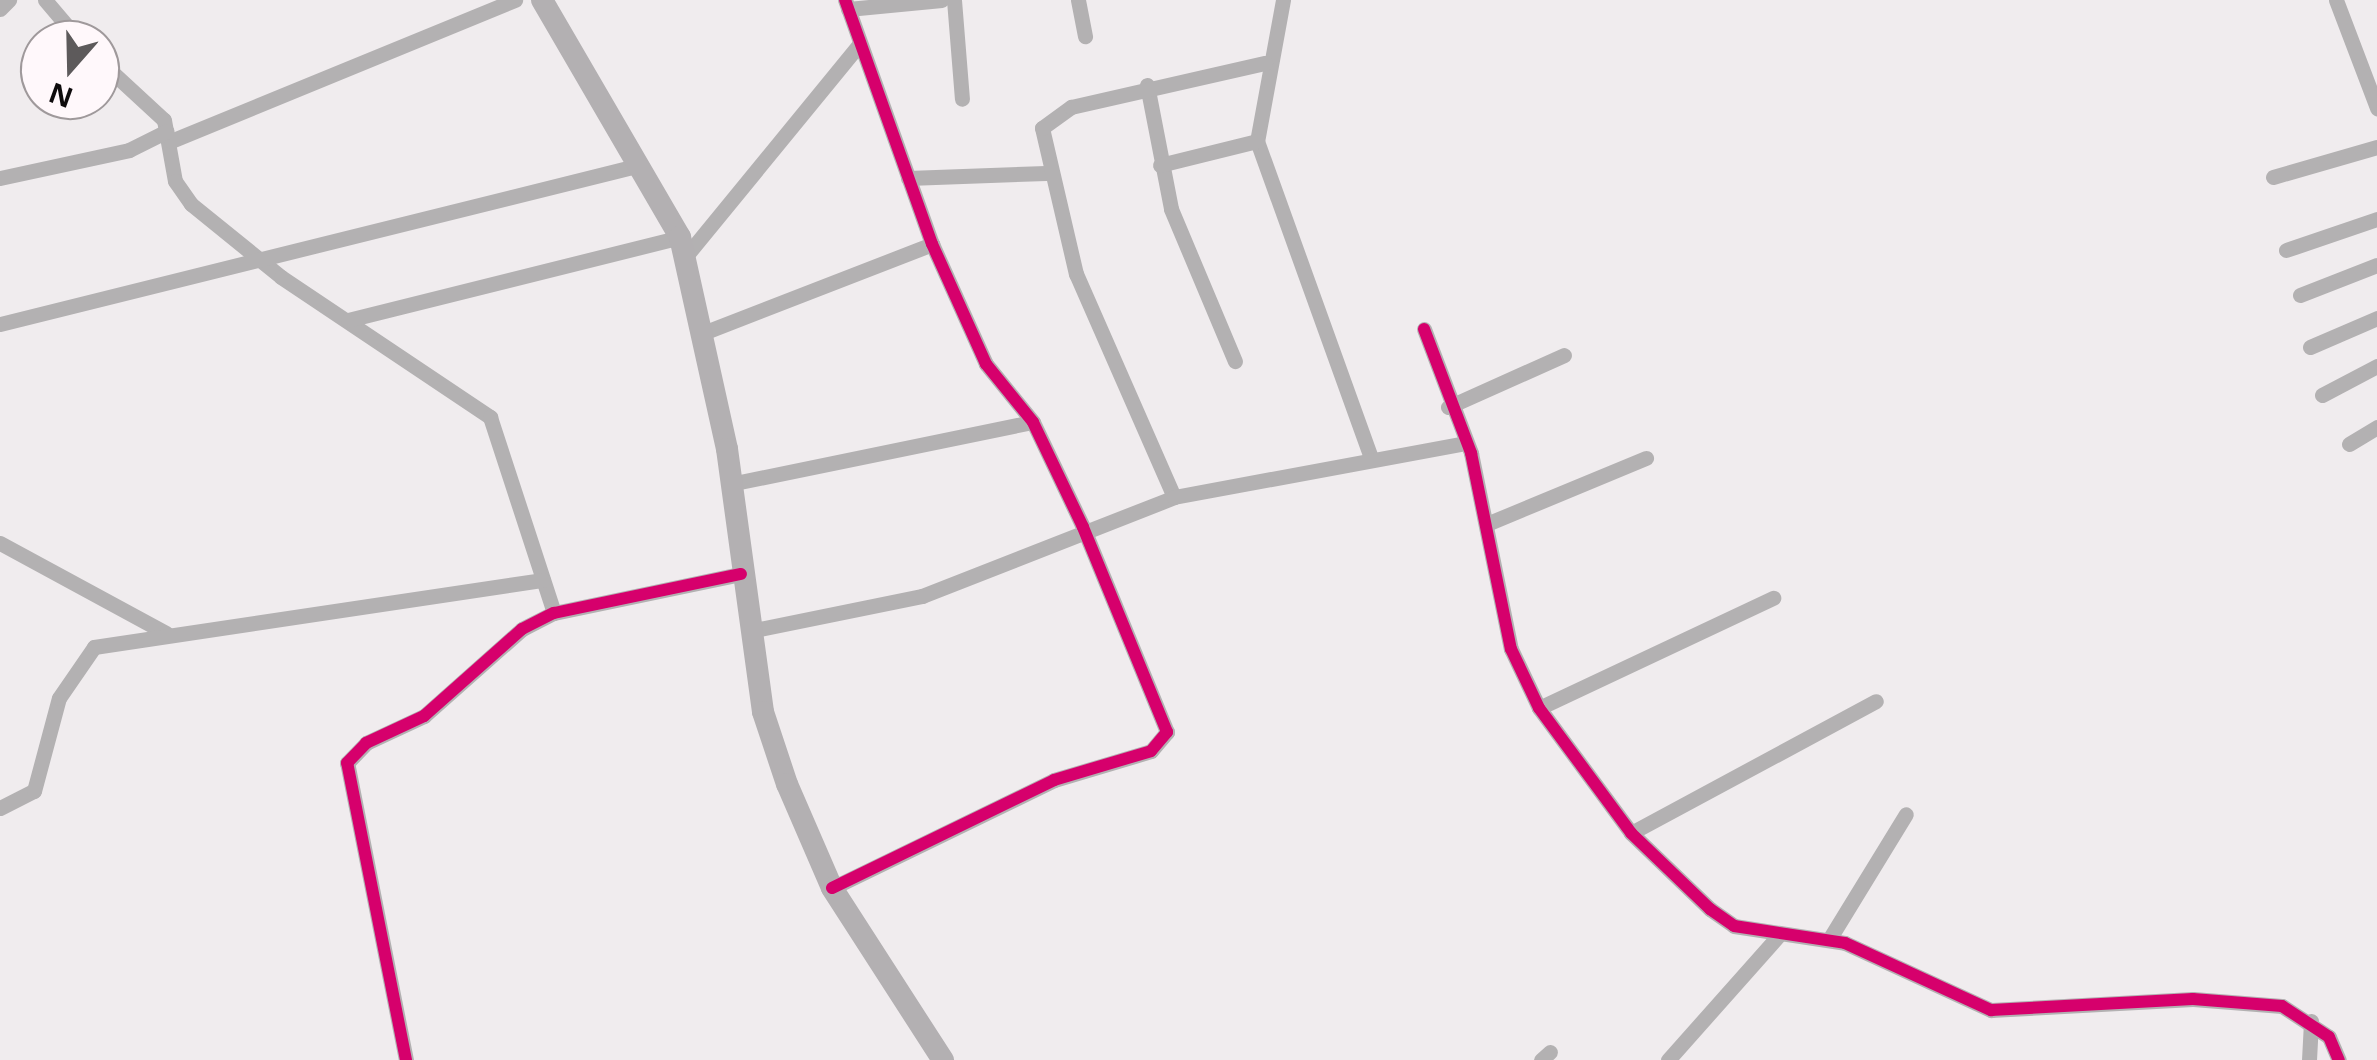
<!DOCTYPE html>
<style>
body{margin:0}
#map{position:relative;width:2377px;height:1060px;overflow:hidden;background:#f0ecee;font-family:"Open Sans",sans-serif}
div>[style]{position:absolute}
.street>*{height:15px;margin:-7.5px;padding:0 7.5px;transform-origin:7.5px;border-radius:7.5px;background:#b3b1b2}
.secondary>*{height:22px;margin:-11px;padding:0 11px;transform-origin:11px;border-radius:11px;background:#b3b0b2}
.cycleway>*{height:12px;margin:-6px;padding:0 6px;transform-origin:6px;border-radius:6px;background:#d6006c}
span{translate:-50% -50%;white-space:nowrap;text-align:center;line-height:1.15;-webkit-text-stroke:8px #fff8fb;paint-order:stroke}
.north{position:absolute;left:20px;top:20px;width:100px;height:100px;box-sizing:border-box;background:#fff8fb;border:2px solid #9f999b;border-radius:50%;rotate:200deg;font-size:28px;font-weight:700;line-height:40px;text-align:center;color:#0e0b0c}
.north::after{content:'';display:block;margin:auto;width:35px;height:45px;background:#5d5a5b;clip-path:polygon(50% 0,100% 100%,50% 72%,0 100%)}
</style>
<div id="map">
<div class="street">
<i style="left:45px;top:0;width:52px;rotate:49.6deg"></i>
<i style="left:954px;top:0;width:99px;rotate:85.4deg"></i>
<i style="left:1078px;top:0;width:37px;rotate:79deg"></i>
<i style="left:1283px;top:0;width:143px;rotate:100.4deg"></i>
<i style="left:1257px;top:141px;width:339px;rotate:70.2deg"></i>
<i style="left:2336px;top:0;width:116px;rotate:69.2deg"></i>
<i style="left:0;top:9px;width:13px;rotate:-45deg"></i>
<i style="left:848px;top:9px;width:94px;rotate:-5.5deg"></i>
<i style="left:100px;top:61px;width:87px;rotate:42.7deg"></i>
<i style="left:164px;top:120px;width:62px;rotate:79.8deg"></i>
<i style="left:175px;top:181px;width:28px;rotate:55deg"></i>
<i style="left:191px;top:204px;width:116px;rotate:39deg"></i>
<i style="left:281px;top:277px;width:252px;rotate:33.8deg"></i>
<i style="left:490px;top:417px;width:206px;rotate:71.9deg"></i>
<i style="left:1147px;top:85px;width:126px;rotate:79deg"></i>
<i style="left:1171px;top:209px;width:165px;rotate:67.2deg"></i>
<i style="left:171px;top:141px;width:372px;rotate:-22.3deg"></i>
<i style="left:1160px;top:165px;width:100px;rotate:-13.9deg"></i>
<i style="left:2273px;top:177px;width:108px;rotate:-16.1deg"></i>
<i style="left:0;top:178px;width:132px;rotate:-12.2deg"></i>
<i style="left:129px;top:150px;width:42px;rotate:-26.6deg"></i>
<i style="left:908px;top:178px;width:138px;rotate:-2.1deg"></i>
<i style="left:2286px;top:250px;width:96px;rotate:-18.8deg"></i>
<i style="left:686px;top:256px;width:273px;rotate:-50.7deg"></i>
<i style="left:2300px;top:295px;width:83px;rotate:-21.3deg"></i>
<i style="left:348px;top:320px;width:342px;rotate:-14deg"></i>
<i style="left:0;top:324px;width:659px;rotate:-13.95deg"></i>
<i style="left:1424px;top:329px;width:133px;rotate:69.2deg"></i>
<i style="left:1471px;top:453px;width:200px;rotate:78.5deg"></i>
<i style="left:1511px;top:649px;width:65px;rotate:64.6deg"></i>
<i style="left:1539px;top:708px;width:155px;rotate:53.6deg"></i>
<i style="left:1631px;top:833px;width:110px;rotate:43.9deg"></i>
<i style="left:1710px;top:909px;width:29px;rotate:35deg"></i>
<i style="left:1734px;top:926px;width:112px;rotate:8.7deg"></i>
<i style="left:1845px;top:943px;width:161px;rotate:24.7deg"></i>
<i style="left:1991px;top:1010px;width:202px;rotate:-3.1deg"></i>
<i style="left:2193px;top:999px;width:89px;rotate:4.5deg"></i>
<i style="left:2282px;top:1006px;width:56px;rotate:33.4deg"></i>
<i style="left:2329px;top:1037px;width:25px;rotate:67deg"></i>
<i style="left:703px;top:333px;width:246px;rotate:-21.2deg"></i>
<i style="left:2310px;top:347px;width:73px;rotate:-23.4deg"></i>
<i style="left:2322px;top:395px;width:62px;rotate:-27.8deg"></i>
<i style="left:1448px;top:407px;width:127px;rotate:-24.1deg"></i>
<i style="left:2349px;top:444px;width:33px;rotate:-31deg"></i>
<i style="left:730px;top:484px;width:309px;rotate:-11.6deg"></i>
<i style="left:1174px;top:497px;width:244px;rotate:-113.7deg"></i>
<i style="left:1076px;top:274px;width:150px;rotate:-103.1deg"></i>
<i style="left:1042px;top:128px;width:36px;rotate:-36deg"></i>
<i style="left:1071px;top:107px;width:199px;rotate:-12.8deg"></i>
<i style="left:1489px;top:523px;width:170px;rotate:-22.5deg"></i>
<i style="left:0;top:543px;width:189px;rotate:28.5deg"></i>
<i style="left:750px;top:631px;width:176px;rotate:-11.5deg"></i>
<i style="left:922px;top:596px;width:271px;rotate:-21.4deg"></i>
<i style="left:1174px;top:497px;width:296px;rotate:-10.5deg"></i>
<i style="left:1539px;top:708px;width:259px;rotate:-25.2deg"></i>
<i style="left:0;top:808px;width:38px;rotate:-27deg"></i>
<i style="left:34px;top:791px;width:96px;rotate:-75deg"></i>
<i style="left:59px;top:698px;width:62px;rotate:-55.5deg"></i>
<i style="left:94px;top:647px;width:454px;rotate:-8.5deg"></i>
<i style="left:1631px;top:833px;width:278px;rotate:-28.3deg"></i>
<i style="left:832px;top:888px;width:247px;rotate:-25.9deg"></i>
<i style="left:1054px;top:780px;width:101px;rotate:-16.6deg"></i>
<i style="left:1151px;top:751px;width:25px;rotate:-50deg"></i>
<i style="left:1167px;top:732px;width:222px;rotate:-112.3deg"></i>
<i style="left:1083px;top:527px;width:116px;rotate:-115.5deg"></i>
<i style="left:1033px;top:422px;width:75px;rotate:-129deg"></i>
<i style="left:986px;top:364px;width:132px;rotate:-114.2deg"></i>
<i style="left:932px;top:244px;width:259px;rotate:-109.6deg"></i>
<i style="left:1830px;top:938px;width:145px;rotate:-58.5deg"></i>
<i style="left:406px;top:1060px;width:303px;rotate:-101.2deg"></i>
<i style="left:347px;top:763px;width:28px;rotate:-46deg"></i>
<i style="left:366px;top:743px;width:64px;rotate:-25deg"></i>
<i style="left:424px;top:716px;width:131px;rotate:-41.6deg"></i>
<i style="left:522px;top:629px;width:36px;rotate:-27deg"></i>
<i style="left:554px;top:613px;width:191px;rotate:-11.8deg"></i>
<i style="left:1541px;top:1060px;width:12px;rotate:-42deg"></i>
<i style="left:1668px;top:1060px;width:169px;rotate:-48.4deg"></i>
<i style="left:2309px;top:1060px;width:39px;rotate:-87deg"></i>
</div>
<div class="secondary">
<i style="left:542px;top:0;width:274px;rotate:59.8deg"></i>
<i style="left:680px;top:237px;width:217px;rotate:77.5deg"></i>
<i style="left:727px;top:449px;width:265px;rotate:82.2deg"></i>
<i style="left:763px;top:712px;width:76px;rotate:71.6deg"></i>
<i style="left:787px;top:784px;width:113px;rotate:66.6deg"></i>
<i style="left:832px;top:888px;width:205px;rotate:57.2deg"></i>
</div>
<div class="cycleway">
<i style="left:1424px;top:329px;width:133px;rotate:69.2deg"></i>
<i style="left:1471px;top:453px;width:200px;rotate:78.5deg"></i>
<i style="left:1511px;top:649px;width:65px;rotate:64.6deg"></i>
<i style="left:1539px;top:708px;width:155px;rotate:53.6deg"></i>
<i style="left:1631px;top:833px;width:110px;rotate:43.9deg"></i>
<i style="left:1710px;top:909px;width:29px;rotate:35deg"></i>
<i style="left:1734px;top:926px;width:112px;rotate:8.7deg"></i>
<i style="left:1845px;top:943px;width:161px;rotate:24.7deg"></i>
<i style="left:1991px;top:1010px;width:202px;rotate:-3.1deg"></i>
<i style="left:2193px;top:999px;width:89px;rotate:4.5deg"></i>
<i style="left:2282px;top:1006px;width:56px;rotate:33.4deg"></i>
<i style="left:2329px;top:1037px;width:25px;rotate:67deg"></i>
<i style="left:832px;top:888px;width:247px;rotate:-25.9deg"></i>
<i style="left:1054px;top:780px;width:101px;rotate:-16.6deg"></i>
<i style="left:1151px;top:751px;width:25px;rotate:-50deg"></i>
<i style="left:1167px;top:732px;width:222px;rotate:-112.3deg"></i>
<i style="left:1083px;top:527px;width:116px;rotate:-115.5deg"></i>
<i style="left:1033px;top:422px;width:75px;rotate:-129deg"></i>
<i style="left:986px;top:364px;width:132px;rotate:-114.2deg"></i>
<i style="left:932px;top:244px;width:259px;rotate:-109.6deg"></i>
<i style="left:406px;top:1060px;width:303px;rotate:-101.2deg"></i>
<i style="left:347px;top:763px;width:28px;rotate:-46deg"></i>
<i style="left:366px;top:743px;width:64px;rotate:-25deg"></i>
<i style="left:424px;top:716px;width:131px;rotate:-41.6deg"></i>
<i style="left:522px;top:629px;width:36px;rotate:-27deg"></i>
<i style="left:554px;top:613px;width:191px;rotate:-11.8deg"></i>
</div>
<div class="north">N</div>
</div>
